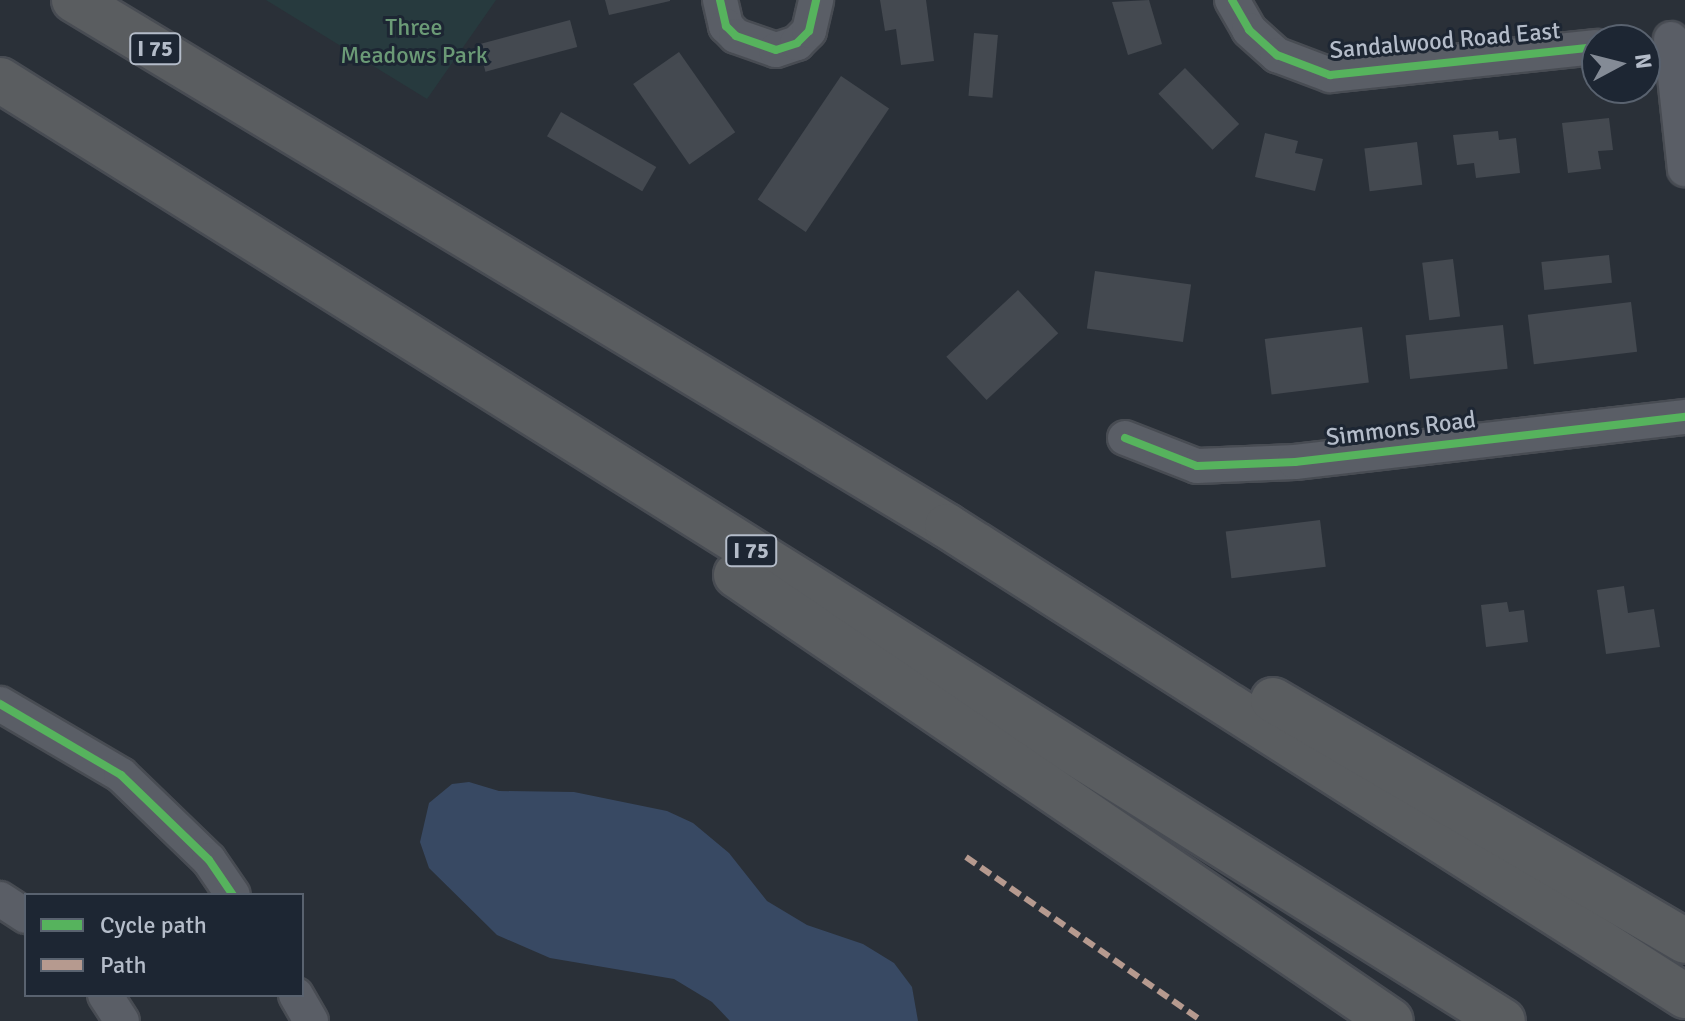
<!DOCTYPE html>
<style>
body{margin:0}
#map{position:relative;width:1685px;height:1021px;overflow:hidden;background:#2a3038;font-family:Signika,sans-serif}
div>[style]{position:absolute}
.green>*{inset:0;background:#273a3e}
.water>*{inset:0;background:#384963}
.building>*{inset:0;background:#444950;transform-origin:0 0}
.roads{filter:drop-shadow(2px 0 #484c53) drop-shadow(-2px 0 #484c53) drop-shadow(0 2px #484c53) drop-shadow(0 -2px #484c53)}
.minor>*{height:34px;margin:-17px;padding:0 17px;transform-origin:17px;border-radius:17px;background:#5a5e66}
.highway>*{height:44px;margin:-22px;padding:0 22px;transform-origin:22px;border-radius:22px;background:#5a5d60}
.quiet>*{height:6px;margin-top:-3px;transform-origin:0;background:repeating-linear-gradient(90deg,#b69a8f 0 12px,transparent 0 18px)}
.cycleway>*{height:8px;margin:-4px;padding:0 4px;transform-origin:4px;border-radius:4px;background:#56b35d}
span{translate:-50% -50%;white-space:nowrap;text-align:center;line-height:1.15;-webkit-text-stroke:6px #1d2633;paint-order:stroke}
.shield-label span{padding:2px 6px;background:#1d2633;border:2px solid;border-radius:6px;-webkit-text-stroke-width:0}
.shield-label{font-size:22px;color:#b4bcc9;font-weight:700}
.park-label{font-size:24px;color:#6b9a76}
.street-label{font-size:24px;color:#b4bcc9}
.legend{position:absolute;left:24px;top:893px;width:280px;height:104px;box-sizing:border-box;background:#1d2633;border:2px solid #59626f;margin:0;padding:10px 14px;list-style:none;font-size:24px;color:#b4bcc9}
.legend li{display:flex;align-items:center;gap:16px;height:40px}
.legend b{width:40px;border:2px solid #59626f}
.north{position:absolute;left:1581px;top:24px;width:80px;height:80px;box-sizing:border-box;background:#1d2633;border:2px solid #59626f;border-radius:50%;rotate:83deg;font-size:22px;font-weight:700;line-height:32px;text-align:center;color:#b4bcc9}
.north::after{content:'';display:block;margin:auto;width:28px;height:36px;background:#848b96;clip-path:polygon(50% 0,100% 100%,50% 72%,0 100%)}
</style>
<div id="map">
<div class="green">
<i style="clip-path:polygon(266px 0,496px 0,427px 99px)"></i>
</div>
<div class="water">
<i style="clip-path:polygon(469px 782px,499px 791px,574px 792px,667px 811px,693px 823px,729px 853px,767px 901px,807px 925px,863px 944px,894px 963px,912px 987px,918px 1021px,730px 1021px,712px 1002px,674px 979px,550px 958px,497px 935px,429px 868px,420px 842px,429px 803px,452px 784px)"></i>
</div>
<div class="building">
<i style="clip-path:polygon(605px 0,670px 0,670px 1px,609px 15px)"></i>
<i style="clip-path:polygon(880px 0,926px 0,934px 61px,901px 65px,896px 29px,885px 31px)"></i>
<i style="clip-path:polygon(1149px 0,1162px 44px,1128px 55px,1112px 2px)"></i>
<i style="left:570px;top:20px;width:28px;height:95px;rotate:75deg"></i>
<i style="left:974px;top:33px;width:24px;height:63px;rotate:5deg"></i>
<i style="left:679px;top:52px;width:98px;height:56px;rotate:55deg"></i>
<i style="left:1185px;top:68px;width:78px;height:37px;rotate:46deg"></i>
<i style="left:841px;top:76px;width:58px;height:149px;rotate:34deg"></i>
<i style="left:561px;top:112px;width:110px;height:28px;rotate:30deg"></i>
<i style="clip-path:polygon(1609px 118px,1613px 150px,1598px 151px,1601px 169px,1568px 173px,1562px 123px)"></i>
<i style="clip-path:polygon(1498px 131px,1499px 140px,1516px 138px,1520px 173px,1476px 178px,1474px 163px,1457px 165px,1453px 135px)"></i>
<i style="clip-path:polygon(1265px 133px,1298px 141px,1295px 153px,1323px 159px,1315px 191px,1255px 177px)"></i>
<i style="left:1417px;top:142px;width:43px;height:53px;rotate:83deg"></i>
<i style="left:1609px;top:255px;width:28px;height:68px;rotate:84deg"></i>
<i style="left:1453px;top:259px;width:58px;height:31px;rotate:83deg"></i>
<i style="left:1095px;top:271px;width:97px;height:58px;rotate:8deg"></i>
<i style="left:1018px;top:290px;width:59px;height:98px;rotate:47deg"></i>
<i style="left:1631px;top:302px;width:50px;height:104px;rotate:83deg"></i>
<i style="left:1503px;top:325px;width:44px;height:98px;rotate:84deg"></i>
<i style="left:1362px;top:327px;width:56px;height:98px;rotate:83deg"></i>
<i style="left:1320px;top:520px;width:47px;height:95px;rotate:83deg"></i>
<i style="clip-path:polygon(1624px 586px,1628px 613px,1654px 609px,1660px 647px,1606px 654px,1597px 590px)"></i>
<i style="clip-path:polygon(1507px 602px,1509px 612px,1524px 610px,1528px 642px,1486px 647px,1481px 605px)"></i>
</div>
<div class="roads">
<div class="minor">
<i style="left:720px;top:0;width:27px;rotate:77deg"></i>
<i style="left:726px;top:26px;width:14px;rotate:45deg"></i>
<i style="left:736px;top:36px;width:42px;rotate:19.3deg"></i>
<i style="left:776px;top:50px;width:22px;rotate:-18deg"></i>
<i style="left:797px;top:43px;width:17px;rotate:-45deg"></i>
<i style="left:809px;top:31px;width:32px;rotate:-77deg"></i>
<i style="left:1232px;top:0;width:34px;rotate:60deg"></i>
<i style="left:1249px;top:30px;width:38px;rotate:42deg"></i>
<i style="left:1277px;top:55px;width:57px;rotate:20.7deg"></i>
<i style="left:1330px;top:75px;width:268px;rotate:-6deg"></i>
<i style="left:1671px;top:39px;width:131px;rotate:83.9deg"></i>
<i style="left:1125px;top:438px;width:77px;rotate:21.3deg"></i>
<i style="left:1197px;top:466px;width:98px;rotate:-2.3deg"></i>
<i style="left:1295px;top:462px;width:393px;rotate:-6.6deg"></i>
<i style="left:0;top:704px;width:140px;rotate:30.4deg"></i>
<i style="left:121px;top:775px;width:122px;rotate:44deg"></i>
<i style="left:209px;top:860px;width:42px;rotate:55.6deg"></i>
<i style="left:0;top:899px;width:31px;rotate:33deg"></i>
<i style="left:105px;top:995px;width:31px;rotate:57deg"></i>
<i style="left:296px;top:995px;width:30px;rotate:60deg"></i>
</div>
<div class="highway">
<i style="left:74px;top:0;width:1019px;rotate:31.07deg"></i>
<i style="left:947px;top:526px;width:875px;rotate:32.49deg"></i>
<i style="left:0;top:80px;width:1773px;rotate:32.05deg"></i>
<i style="left:736px;top:575px;width:792px;rotate:34.25deg"></i>
<i style="left:1273px;top:700px;width:477px;rotate:30.3deg"></i>
</div>
</div>
<div class="quiet">
<i style="left:966px;top:857px;width:287px;rotate:34.8deg"></i>
</div>
<div class="cycleway">
<i style="left:720px;top:0;width:27px;rotate:77deg"></i>
<i style="left:726px;top:26px;width:14px;rotate:45deg"></i>
<i style="left:736px;top:36px;width:42px;rotate:19.3deg"></i>
<i style="left:776px;top:50px;width:22px;rotate:-18deg"></i>
<i style="left:797px;top:43px;width:17px;rotate:-45deg"></i>
<i style="left:809px;top:31px;width:32px;rotate:-77deg"></i>
<i style="left:1232px;top:0;width:34px;rotate:60deg"></i>
<i style="left:1249px;top:30px;width:38px;rotate:42deg"></i>
<i style="left:1277px;top:55px;width:57px;rotate:20.7deg"></i>
<i style="left:1330px;top:75px;width:268px;rotate:-6deg"></i>
<i style="left:1125px;top:438px;width:77px;rotate:21.3deg"></i>
<i style="left:1197px;top:466px;width:98px;rotate:-2.3deg"></i>
<i style="left:1295px;top:462px;width:393px;rotate:-6.6deg"></i>
<i style="left:0;top:704px;width:140px;rotate:30.4deg"></i>
<i style="left:121px;top:775px;width:122px;rotate:44deg"></i>
<i style="left:209px;top:860px;width:42px;rotate:55.6deg"></i>
</div>
<div class="shield-label">
<span style="left:155px;top:49px">I 75</span>
<span style="left:751px;top:551px">I 75</span>
</div>
<div class="park-label">
<span style="left:414px;top:42px">Three<br>Meadows Park</span>
</div>
<div class="street-label">
<span style="left:1445px;top:41px;rotate:-5deg">Sandalwood Road East</span>
<span style="left:1401px;top:429px;rotate:-7deg">Simmons Road</span>
</div>
<ul class="legend">
<li><b style="height:10px;background:#56b35d"></b>Cycle path</li>
<li><b style="height:10px;background:#b69a8f"></b>Path</li>
</ul>
<div class="north">N</div>
</div>
